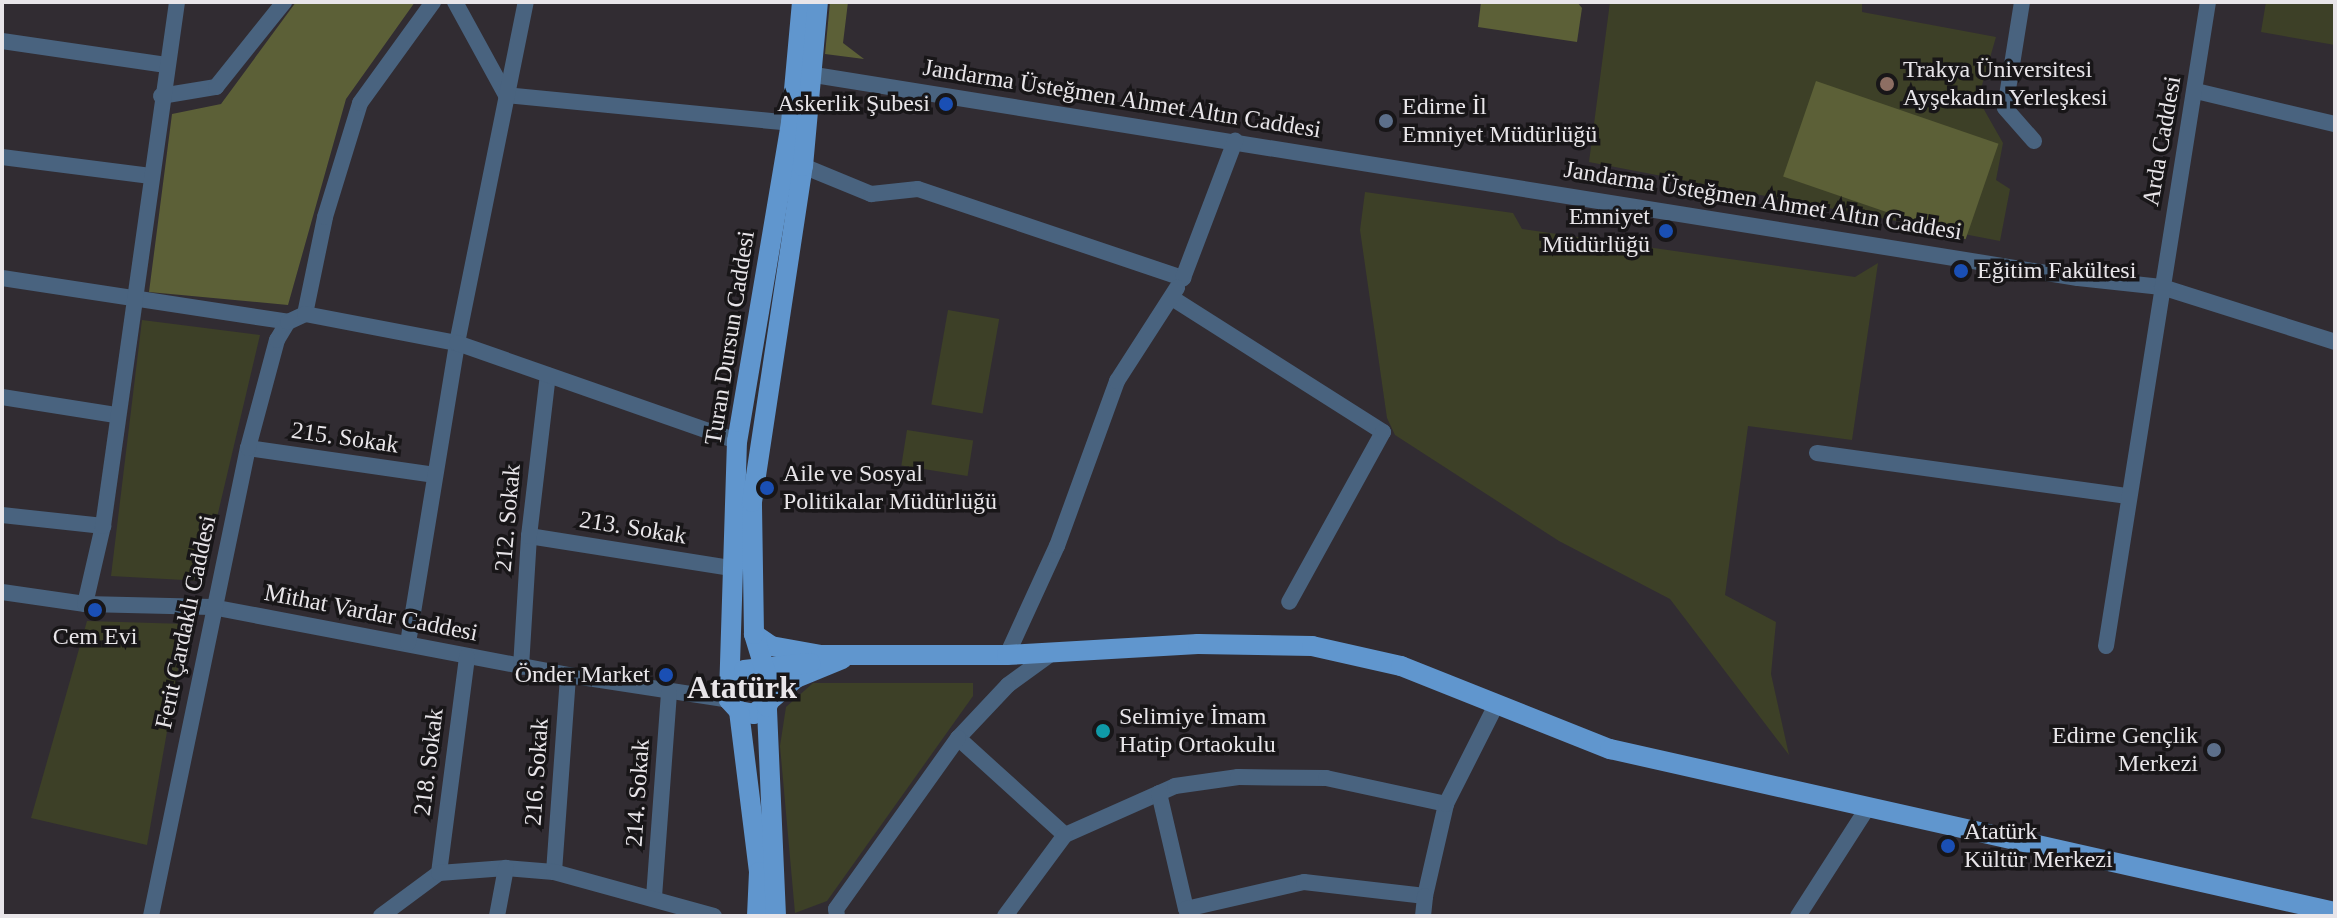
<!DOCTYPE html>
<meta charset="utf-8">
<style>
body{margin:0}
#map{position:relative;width:2337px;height:918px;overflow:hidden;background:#312c32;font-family:"Times New Roman",serif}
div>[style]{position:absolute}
.green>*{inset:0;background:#3d4027;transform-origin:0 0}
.forest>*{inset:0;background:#5c6037;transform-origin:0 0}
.minor>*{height:16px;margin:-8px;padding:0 8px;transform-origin:8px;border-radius:8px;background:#49637f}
.major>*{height:20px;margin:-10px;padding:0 10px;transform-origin:10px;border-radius:10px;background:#6096ce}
.dots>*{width:22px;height:22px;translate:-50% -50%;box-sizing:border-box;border:4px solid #181618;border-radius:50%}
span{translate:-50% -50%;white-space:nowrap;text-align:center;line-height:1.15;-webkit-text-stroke:7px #181618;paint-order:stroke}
.poi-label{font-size:24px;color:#e8e5e9}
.left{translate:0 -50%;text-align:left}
.right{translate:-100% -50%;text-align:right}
.street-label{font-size:24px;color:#e8e5e9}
.district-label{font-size:32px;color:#e8e5e9;font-weight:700}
.frame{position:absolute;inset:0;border:4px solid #e8e5e9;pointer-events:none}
</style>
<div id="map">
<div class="green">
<i style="clip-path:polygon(1610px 2px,1862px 2px,1862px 12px,1996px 37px,1978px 99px,2003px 143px,1996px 180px,2010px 189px,2000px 241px,1589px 162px)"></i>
<i style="clip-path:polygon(2266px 2px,2335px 2px,2335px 45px,2261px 32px)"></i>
<i style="clip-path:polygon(1365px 192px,1513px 213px,1522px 229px,1855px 277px,1878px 263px,1852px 440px,1748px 426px,1725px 595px,1776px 622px,1771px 674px,1789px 755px,1670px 599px,1559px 541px,1395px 435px,1387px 418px,1360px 230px)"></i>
<i style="left:948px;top:310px;width:52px;height:96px;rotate:10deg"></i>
<i style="clip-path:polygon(142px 320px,260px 335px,202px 581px,111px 576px)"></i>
<i style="left:907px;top:430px;width:67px;height:36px;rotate:9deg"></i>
<i style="clip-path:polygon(87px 621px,186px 624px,147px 845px,31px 818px)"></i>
<i style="clip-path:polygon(813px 683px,973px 683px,973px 696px,827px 901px,795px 913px,780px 746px,786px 707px)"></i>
</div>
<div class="forest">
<i style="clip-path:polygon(296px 2px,415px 2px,346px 99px,288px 305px,149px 292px,172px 114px,221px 104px)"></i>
<i style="clip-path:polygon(830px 2px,848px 2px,843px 43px,864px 59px,825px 54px)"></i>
<i style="clip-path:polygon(1481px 2px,1577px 2px,1582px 8px,1577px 42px,1478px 27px)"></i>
<i style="left:1816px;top:81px;width:193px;height:101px;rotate:19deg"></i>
</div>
<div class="minor">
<i style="left:455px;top:2px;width:106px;rotate:61.3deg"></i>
<i style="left:2022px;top:2px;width:107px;rotate:99.1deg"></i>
<i style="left:2005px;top:108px;width:44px;rotate:48.7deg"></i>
<i style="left:2px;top:41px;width:166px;rotate:8.3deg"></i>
<i style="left:802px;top:73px;width:1292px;rotate:9.13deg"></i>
<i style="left:2078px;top:278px;width:84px;rotate:6.1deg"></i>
<i style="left:2162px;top:287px;width:182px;rotate:17.6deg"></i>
<i style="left:2196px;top:91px;width:143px;rotate:13.4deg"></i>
<i style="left:506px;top:95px;width:286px;rotate:5.6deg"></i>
<i style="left:161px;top:96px;width:56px;rotate:-9.3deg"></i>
<i style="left:216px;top:87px;width:109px;rotate:-51.3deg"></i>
<i style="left:2px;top:157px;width:150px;rotate:7.3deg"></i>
<i style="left:803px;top:166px;width:74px;rotate:22.4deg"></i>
<i style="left:871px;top:194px;width:47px;rotate:-6.1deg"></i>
<i style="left:918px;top:189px;width:280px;rotate:18.6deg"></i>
<i style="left:1183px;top:278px;width:147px;rotate:-69.2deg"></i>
<i style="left:2px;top:278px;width:289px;rotate:8.7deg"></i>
<i style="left:1172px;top:298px;width:250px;rotate:32.4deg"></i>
<i style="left:1383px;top:432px;width:194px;rotate:118.9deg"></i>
<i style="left:305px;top:314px;width:99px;rotate:-78.3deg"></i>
<i style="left:325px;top:217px;width:119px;rotate:-72.9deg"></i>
<i style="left:360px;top:103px;width:125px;rotate:-54.1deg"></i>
<i style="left:2px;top:397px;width:115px;rotate:9deg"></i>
<i style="left:248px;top:448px;width:189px;rotate:8.2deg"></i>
<i style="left:1817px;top:453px;width:314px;rotate:7.9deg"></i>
<i style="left:2px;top:515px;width:102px;rotate:6.2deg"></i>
<i style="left:529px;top:536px;width:205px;rotate:9deg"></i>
<i style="left:2px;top:592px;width:84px;rotate:8.2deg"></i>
<i style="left:85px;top:604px;width:127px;rotate:1.4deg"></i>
<i style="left:212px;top:607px;width:362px;rotate:10.8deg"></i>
<i style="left:568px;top:675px;width:163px;rotate:8.8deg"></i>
<i style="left:85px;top:604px;width:80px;rotate:-77deg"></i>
<i style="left:103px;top:526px;width:529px;rotate:-81.96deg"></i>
<i style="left:408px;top:643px;width:304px;rotate:-80.7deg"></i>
<i style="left:457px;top:343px;width:348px;rotate:-78.6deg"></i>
<i style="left:2106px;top:646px;width:652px;rotate:-81deg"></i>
<i style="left:1052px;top:653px;width:54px;rotate:144deg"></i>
<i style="left:1008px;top:685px;width:73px;rotate:133.3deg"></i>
<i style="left:958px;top:738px;width:144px;rotate:42.2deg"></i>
<i style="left:1065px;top:835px;width:120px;rotate:-24deg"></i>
<i style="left:1175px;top:786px;width:64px;rotate:-8.1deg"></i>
<i style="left:1238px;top:777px;width:88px;rotate:0.7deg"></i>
<i style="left:1326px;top:778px;width:123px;rotate:12.2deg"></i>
<i style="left:1007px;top:655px;width:120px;rotate:-65.4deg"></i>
<i style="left:1057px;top:546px;width:176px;rotate:-70deg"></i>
<i style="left:1117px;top:381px;width:111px;rotate:-57.2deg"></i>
<i style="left:521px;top:667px;width:131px;rotate:-86.5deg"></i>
<i style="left:529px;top:536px;width:162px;rotate:-83.3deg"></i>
<i style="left:1159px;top:793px;width:119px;rotate:76.9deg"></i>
<i style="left:1186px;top:909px;width:121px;rotate:-12.9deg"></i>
<i style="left:1304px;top:882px;width:122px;rotate:6.6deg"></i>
<i style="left:1425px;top:896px;width:94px;rotate:-77.1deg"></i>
<i style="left:1446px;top:804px;width:111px;rotate:-63.2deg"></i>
<i style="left:554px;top:872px;width:197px;rotate:-85.9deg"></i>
<i style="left:439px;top:873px;width:218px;rotate:-82.6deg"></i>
<i style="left:654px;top:897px;width:205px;rotate:-85.8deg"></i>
<i style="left:151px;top:916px;width:478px;rotate:-78.3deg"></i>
<i style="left:248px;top:448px;width:112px;rotate:-75deg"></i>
<i style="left:277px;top:340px;width:21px;rotate:-59deg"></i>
<i style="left:288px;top:322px;width:19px;rotate:-25deg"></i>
<i style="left:305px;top:314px;width:155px;rotate:10.8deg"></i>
<i style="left:457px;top:343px;width:297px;rotate:19.3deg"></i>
<i style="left:381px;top:916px;width:72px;rotate:-36.6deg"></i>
<i style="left:439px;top:873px;width:67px;rotate:-4.3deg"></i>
<i style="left:506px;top:868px;width:48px;rotate:4.8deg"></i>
<i style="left:554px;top:872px;width:166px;rotate:15.4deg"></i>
<i style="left:497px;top:916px;width:49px;rotate:-79.4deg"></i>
<i style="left:837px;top:916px;width:7px;rotate:-98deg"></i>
<i style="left:836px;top:909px;width:210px;rotate:-54.5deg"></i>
<i style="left:1005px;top:916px;width:101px;rotate:-53.5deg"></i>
<i style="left:1423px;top:916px;width:20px;rotate:-84deg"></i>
<i style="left:1798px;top:916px;width:126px;rotate:-57.3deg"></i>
</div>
<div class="major">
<i style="left:802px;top:2px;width:121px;rotate:95.2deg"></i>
<i style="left:791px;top:123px;width:323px;rotate:99.6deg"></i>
<i style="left:737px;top:441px;width:259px;rotate:91.8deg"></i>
<i style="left:729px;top:700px;width:15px;rotate:48deg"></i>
<i style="left:739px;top:711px;width:15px;rotate:11deg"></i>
<i style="left:754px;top:714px;width:55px;rotate:-40.6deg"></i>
<i style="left:796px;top:678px;width:50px;rotate:-22.4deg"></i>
<i style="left:754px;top:634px;width:21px;rotate:35deg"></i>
<i style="left:771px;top:646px;width:51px;rotate:10.2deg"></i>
<i style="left:821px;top:655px;width:186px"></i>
<i style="left:1007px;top:655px;width:191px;rotate:-3.3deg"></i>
<i style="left:1198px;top:644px;width:114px;rotate:1deg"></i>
<i style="left:1312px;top:646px;width:91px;rotate:12.7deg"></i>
<i style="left:1401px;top:666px;width:225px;rotate:21.7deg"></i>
<i style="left:1610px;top:749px;width:743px;rotate:12.67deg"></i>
<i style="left:729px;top:685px;width:21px;rotate:-45deg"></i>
<i style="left:744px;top:670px;width:67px;rotate:-6deg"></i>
<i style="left:739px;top:711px;width:162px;rotate:82.9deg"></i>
<i style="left:759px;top:872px;width:44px;rotate:92.6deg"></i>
<i style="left:776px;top:916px;width:209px;rotate:-92.5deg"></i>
<i style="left:767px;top:707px;width:15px;rotate:-70deg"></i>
<i style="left:772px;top:693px;width:62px;rotate:-107deg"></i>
<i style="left:754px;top:634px;width:132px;rotate:-90.9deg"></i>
<i style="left:752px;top:502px;width:340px;rotate:-81.4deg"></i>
<i style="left:803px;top:166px;width:165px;rotate:-84.8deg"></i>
</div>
<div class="dots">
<i style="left:1887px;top:84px;background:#8d6e63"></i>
<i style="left:946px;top:104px;background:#1a4fb4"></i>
<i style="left:1386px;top:121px;background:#5c6f8a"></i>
<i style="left:1666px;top:231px;background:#1a4fb4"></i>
<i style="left:1961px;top:271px;background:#1a4fb4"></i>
<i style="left:767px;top:488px;background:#1a4fb4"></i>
<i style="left:95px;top:610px;background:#1a4fb4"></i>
<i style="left:666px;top:675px;background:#1a4fb4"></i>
<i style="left:1103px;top:731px;background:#0f9aa8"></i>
<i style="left:2214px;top:750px;background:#5c6f8a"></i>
<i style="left:1948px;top:846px;background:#1a4fb4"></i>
</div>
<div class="poi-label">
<span class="left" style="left:1903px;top:84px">Trakya Üniversitesi<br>Ayşekadın Yerleşkesi</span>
<span class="right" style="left:930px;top:104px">Askerlik Şubesi</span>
<span class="left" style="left:1402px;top:121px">Edirne İl<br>Emniyet Müdürlüğü</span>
<span class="right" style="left:1650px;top:231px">Emniyet<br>Müdürlüğü</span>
<span class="left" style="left:1977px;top:271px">Eğitim Fakültesi</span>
<span class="left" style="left:783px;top:488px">Aile ve Sosyal<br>Politikalar Müdürlüğü</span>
<span style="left:95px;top:637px">Cem Evi</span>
<span class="right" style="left:650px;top:675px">Önder Market</span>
<span class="left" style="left:1119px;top:731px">Selimiye İmam<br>Hatip Ortaokulu</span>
<span class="right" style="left:2198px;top:750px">Edirne Gençlik<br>Merkezi</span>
<span class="left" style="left:1964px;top:846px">Atatürk<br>Kültür Merkezi</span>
</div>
<div class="street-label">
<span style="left:1122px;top:99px;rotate:9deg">Jandarma Üsteğmen Ahmet Altın Caddesi</span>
<span style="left:2162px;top:141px;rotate:-80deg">Arda Caddesi</span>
<span style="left:1763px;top:201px;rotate:9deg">Jandarma Üsteğmen Ahmet Altın Caddesi</span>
<span style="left:730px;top:338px;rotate:-81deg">Turan Dursun Caddesi</span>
<span style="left:345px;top:438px;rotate:8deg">215. Sokak</span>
<span style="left:508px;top:518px;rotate:-85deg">212. Sokak</span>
<span style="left:633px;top:528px;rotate:9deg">213. Sokak</span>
<span style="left:371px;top:613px;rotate:11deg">Mithat Vardar Caddesi</span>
<span style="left:186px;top:622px;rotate:-78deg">Ferit Çardaklı Caddesi</span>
<span style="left:429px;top:762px;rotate:-83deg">218. Sokak</span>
<span style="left:537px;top:772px;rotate:-86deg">216. Sokak</span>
<span style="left:638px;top:793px;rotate:-86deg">214. Sokak</span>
</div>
<div class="district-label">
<span style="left:742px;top:687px">Atatürk</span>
</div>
<div class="frame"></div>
</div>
